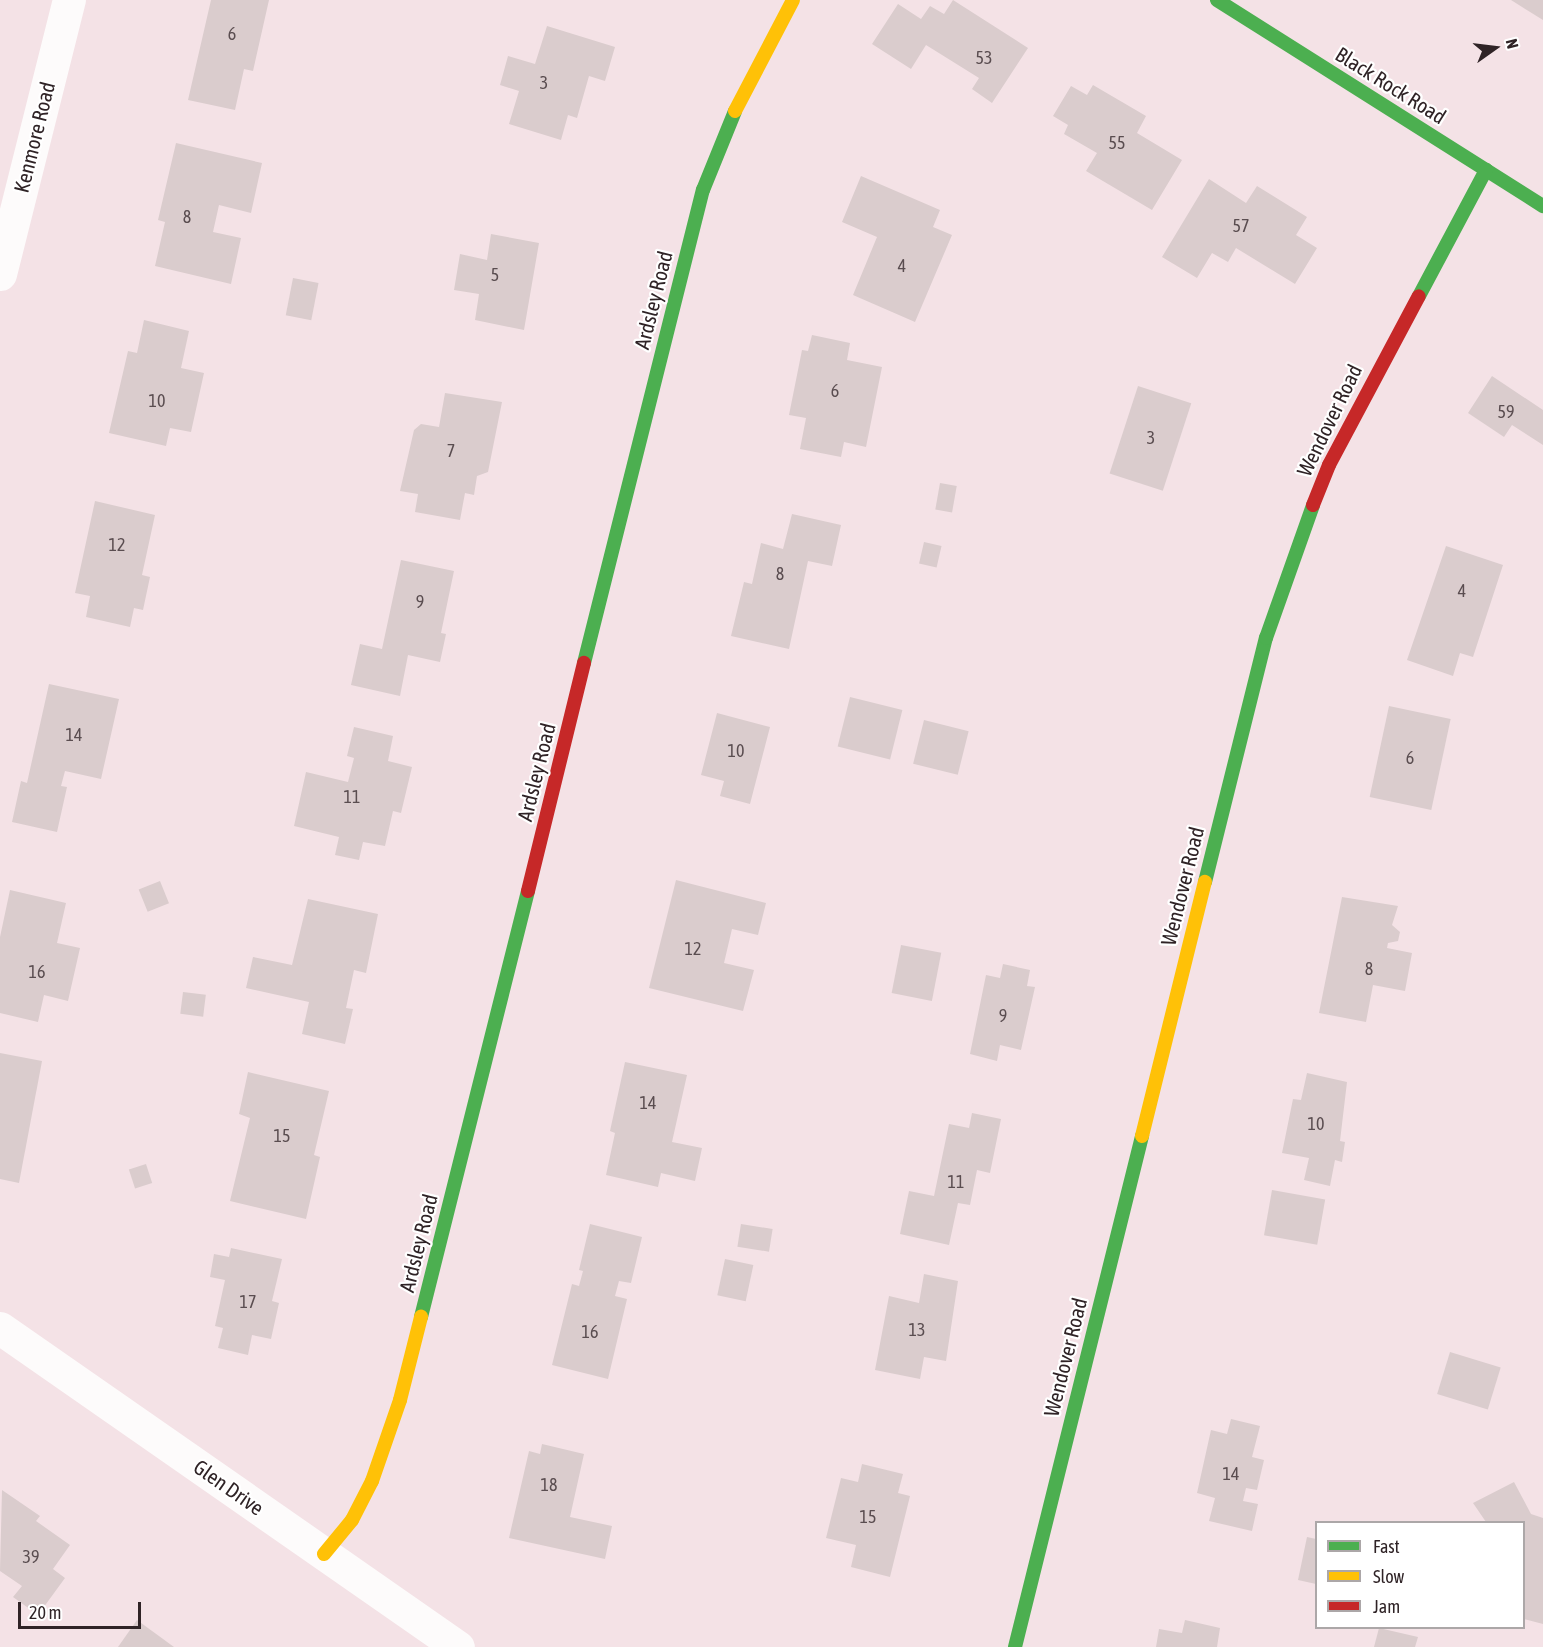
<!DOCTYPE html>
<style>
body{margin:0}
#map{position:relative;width:1543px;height:1647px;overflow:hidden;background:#f4e2e6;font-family:"Asap Condensed",sans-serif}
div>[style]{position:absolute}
.building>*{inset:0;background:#dacccd;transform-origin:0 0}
.street>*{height:33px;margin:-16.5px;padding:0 16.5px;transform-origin:16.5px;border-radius:16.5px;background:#fdfbfb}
.fast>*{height:14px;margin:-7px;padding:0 7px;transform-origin:7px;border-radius:7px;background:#4caf50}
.slow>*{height:14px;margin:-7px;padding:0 7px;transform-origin:7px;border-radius:7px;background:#ffc107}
.jam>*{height:14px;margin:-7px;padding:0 7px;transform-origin:7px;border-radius:7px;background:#c62828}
span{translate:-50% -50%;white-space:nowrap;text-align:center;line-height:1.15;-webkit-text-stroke:4.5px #fff;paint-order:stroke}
.number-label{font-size:18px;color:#5a4d50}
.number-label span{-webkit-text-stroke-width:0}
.street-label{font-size:21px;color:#2f2326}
.legend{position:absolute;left:1315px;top:1521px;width:210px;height:108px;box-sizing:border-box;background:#fff;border:2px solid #aca7a8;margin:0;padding:8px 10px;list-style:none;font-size:18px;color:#2f2326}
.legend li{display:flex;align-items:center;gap:12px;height:30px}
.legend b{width:30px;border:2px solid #aca7a8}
.north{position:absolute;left:1465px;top:18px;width:60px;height:60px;-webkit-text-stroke:4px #fff;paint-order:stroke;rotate:76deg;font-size:16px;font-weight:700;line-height:24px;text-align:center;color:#2f2326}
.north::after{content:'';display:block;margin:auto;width:21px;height:27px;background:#2f2326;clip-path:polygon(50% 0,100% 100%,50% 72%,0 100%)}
.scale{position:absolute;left:18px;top:1602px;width:123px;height:27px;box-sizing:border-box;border:3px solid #2f2326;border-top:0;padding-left:8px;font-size:18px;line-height:21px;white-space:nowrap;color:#2f2326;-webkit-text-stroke:4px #fff;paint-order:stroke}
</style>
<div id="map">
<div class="building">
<i style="clip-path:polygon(211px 0,269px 0,253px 71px,244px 69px,235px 110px,188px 100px)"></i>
<i style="clip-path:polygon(953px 0,1028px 48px,992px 103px,972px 89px,979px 78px,926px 45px,911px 69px,872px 44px,898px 4px,921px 19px,930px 6px,944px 14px)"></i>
<i style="clip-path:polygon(1511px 0,1543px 0,1543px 20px)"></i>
<i style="clip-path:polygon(547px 26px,615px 47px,605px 81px,589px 76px,577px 118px,568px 115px,561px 140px,509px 124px,519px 91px,500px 85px,508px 56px,535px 64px)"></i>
<i style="clip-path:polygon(1093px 85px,1146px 116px,1137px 133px,1182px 160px,1152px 210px,1086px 171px,1097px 153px,1064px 134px,1068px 125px,1053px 116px,1071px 86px,1087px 95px)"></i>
<i style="clip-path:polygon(176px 143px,262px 163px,251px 213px,219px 205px,213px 232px,241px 238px,231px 284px,155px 266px,165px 222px,158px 220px)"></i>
<i style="clip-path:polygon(861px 176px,940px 210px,933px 227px,952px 235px,915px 322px,853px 295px,877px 237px,842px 222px)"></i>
<i style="clip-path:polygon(1209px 179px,1246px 203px,1257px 186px,1307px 217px,1296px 235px,1317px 248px,1295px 284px,1236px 248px,1228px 262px,1212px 253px,1197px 278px,1162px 257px)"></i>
<i style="clip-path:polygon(491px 234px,539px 243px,524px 330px,475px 320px,479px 294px,454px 290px,460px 254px,487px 260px)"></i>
<i style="left:293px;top:278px;width:26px;height:38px;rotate:11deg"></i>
<i style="clip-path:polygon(144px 320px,189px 331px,181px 368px,204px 373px,191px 432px,170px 428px,166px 446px,109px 433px,128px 351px,137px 353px)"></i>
<i style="clip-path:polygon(812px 335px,850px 343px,847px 360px,882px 367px,866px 447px,844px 442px,841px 457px,800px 449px,806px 418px,789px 415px,802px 350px,808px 351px)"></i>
<i style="clip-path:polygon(1492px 376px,1543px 410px,1543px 445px,1512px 425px,1504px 437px,1468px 413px)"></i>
<i style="left:1138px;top:386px;width:56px;height:92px;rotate:18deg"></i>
<i style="clip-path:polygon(445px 393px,502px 402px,488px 472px,477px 476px,474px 495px,465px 493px,460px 520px,415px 512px,418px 494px,400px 491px,414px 430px,421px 424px,439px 427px)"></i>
<i style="left:940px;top:483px;width:17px;height:27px;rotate:10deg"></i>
<i style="clip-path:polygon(95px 501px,155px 515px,142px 575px,150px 577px,143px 610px,134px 608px,130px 627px,86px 617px,90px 596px,75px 593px)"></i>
<i style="clip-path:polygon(792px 514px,841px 525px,832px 566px,808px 561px,789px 649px,731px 636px,744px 582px,752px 584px,761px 543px,783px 549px)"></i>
<i style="left:924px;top:542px;width:18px;height:22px;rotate:13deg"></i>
<i style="clip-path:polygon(1446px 546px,1503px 565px,1473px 657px,1460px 653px,1453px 676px,1407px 660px)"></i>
<i style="clip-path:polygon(401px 560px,454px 571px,441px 633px,446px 634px,440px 662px,408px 655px,400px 696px,351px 685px,360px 644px,382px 649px)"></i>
<i style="clip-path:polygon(49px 684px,119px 699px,101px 779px,65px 771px,61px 786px,67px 787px,57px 832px,12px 822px,21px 781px,27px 783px)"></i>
<i style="left:850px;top:697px;width:54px;height:51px;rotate:14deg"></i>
<i style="left:1389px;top:706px;width:63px;height:93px;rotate:12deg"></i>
<i style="clip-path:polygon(717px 713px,770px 727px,750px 804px,720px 796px,724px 781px,701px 775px)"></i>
<i style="left:924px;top:720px;width:46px;height:45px;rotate:14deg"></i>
<i style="clip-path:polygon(354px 727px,393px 736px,388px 761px,412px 767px,401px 813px,393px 811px,385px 846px,363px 842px,359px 860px,335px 855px,339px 837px,294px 826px,306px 772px,348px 782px,354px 758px,347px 756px)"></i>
<i style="clip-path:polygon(676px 880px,766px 903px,758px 935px,732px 929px,724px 963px,754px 970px,743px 1011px,649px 988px)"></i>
<i style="left:160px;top:881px;width:24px;height:23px;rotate:68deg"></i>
<i style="clip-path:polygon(10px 890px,66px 903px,57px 943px,80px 948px,68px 1001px,44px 995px,38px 1022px,0 1013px,0 937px)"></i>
<i style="clip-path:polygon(1342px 897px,1398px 906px,1392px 925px,1400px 932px,1398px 941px,1388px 943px,1387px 948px,1412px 953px,1405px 991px,1373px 985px,1366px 1022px,1319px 1013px)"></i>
<i style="clip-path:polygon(308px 899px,378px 914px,366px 973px,354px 970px,346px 1008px,353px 1009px,345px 1044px,302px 1034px,309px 1002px,246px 988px,253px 957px,292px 965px)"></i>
<i style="left:901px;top:945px;width:41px;height:49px;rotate:11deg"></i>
<i style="clip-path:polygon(1003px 964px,1030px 970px,1027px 986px,1035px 987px,1021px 1050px,1000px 1045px,997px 1061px,970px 1054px,986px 975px,1000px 978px)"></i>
<i style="left:183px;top:992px;width:23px;height:22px;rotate:7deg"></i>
<i style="clip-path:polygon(0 1053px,42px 1061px,19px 1183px,0 1179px)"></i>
<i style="clip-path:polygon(625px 1062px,687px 1075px,672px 1142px,702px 1148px,695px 1181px,661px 1173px,658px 1187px,606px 1175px,615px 1133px,610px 1131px)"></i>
<i style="clip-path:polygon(248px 1072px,329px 1091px,314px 1155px,320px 1157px,306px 1219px,230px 1201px,250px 1118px,239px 1114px)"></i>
<i style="clip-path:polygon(1307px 1073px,1347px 1082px,1340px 1141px,1345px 1142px,1342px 1162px,1335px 1160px,1330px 1186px,1304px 1180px,1309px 1158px,1282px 1153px,1293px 1099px,1301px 1100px)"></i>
<i style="clip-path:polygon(972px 1113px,1001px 1119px,990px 1173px,977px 1170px,970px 1205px,958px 1203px,949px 1245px,900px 1234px,909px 1191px,934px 1196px,949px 1124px,969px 1128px)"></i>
<i style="left:146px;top:1164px;width:20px;height:18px;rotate:72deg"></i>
<i style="left:1272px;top:1190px;width:54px;height:46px;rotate:10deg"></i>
<i style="clip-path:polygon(590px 1224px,642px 1237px,631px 1283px,619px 1281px,615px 1296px,627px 1299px,608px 1379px,552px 1365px,572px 1284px,579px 1286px,583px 1271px,579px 1270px)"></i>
<i style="left:741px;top:1224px;width:32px;height:23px;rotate:9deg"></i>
<i style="clip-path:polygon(231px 1248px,282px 1259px,272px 1301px,279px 1303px,271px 1339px,252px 1335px,248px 1355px,218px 1348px,223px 1328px,215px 1326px,225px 1280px,210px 1277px,214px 1254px,229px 1257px)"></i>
<i style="left:725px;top:1259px;width:29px;height:37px;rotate:12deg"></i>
<i style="clip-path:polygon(924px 1274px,958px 1281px,946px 1361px,924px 1357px,920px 1379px,875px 1370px,889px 1296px,919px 1303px)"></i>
<i style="left:1450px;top:1352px;width:53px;height:44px;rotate:17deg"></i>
<i style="clip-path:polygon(1231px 1419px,1260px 1426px,1252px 1457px,1264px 1460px,1257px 1490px,1246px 1488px,1243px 1501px,1258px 1504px,1252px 1531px,1209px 1521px,1215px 1498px,1197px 1493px,1211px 1430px,1227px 1434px)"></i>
<i style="clip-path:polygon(542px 1444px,584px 1454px,570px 1517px,612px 1526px,605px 1559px,509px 1538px,529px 1451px,540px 1454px)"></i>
<i style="clip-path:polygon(862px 1464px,903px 1474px,898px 1493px,910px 1496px,890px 1577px,851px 1567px,856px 1545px,826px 1538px,841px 1478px,858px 1482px)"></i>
<i style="clip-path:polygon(1514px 1482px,1531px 1514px,1543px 1518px,1543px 1624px,1524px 1619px,1524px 1522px,1486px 1522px,1473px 1503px)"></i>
<i style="clip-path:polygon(2px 1490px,40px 1516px,36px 1521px,70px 1545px,53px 1569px,65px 1578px,38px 1615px,13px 1597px,22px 1586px,0 1571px)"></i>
<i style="clip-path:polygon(1307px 1537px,1316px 1539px,1316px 1584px,1298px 1580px)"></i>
<i style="clip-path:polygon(137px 1620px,174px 1647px,118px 1647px)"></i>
<i style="clip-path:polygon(1185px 1620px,1220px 1628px,1217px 1647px,1156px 1647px,1159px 1629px,1182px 1633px)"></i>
<i style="clip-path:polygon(1379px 1628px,1418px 1637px,1415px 1647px,1374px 1647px)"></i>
</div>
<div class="street">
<i style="left:0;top:274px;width:283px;rotate:-75.9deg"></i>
<i style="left:0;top:1328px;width:558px;rotate:34.86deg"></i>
</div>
<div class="fast">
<i style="left:1217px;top:0;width:386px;rotate:32.3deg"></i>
<i style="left:1419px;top:296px;width:143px;rotate:-62deg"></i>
<i style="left:584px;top:663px;width:488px;rotate:-75.9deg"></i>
<i style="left:703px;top:190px;width:85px;rotate:-67.9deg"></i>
<i style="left:1205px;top:882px;width:252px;rotate:-76deg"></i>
<i style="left:1266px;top:638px;width:141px;rotate:-70.5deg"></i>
<i style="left:421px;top:1317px;width:439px;rotate:-75.9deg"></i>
<i style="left:1015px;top:1647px;width:527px;rotate:-76.04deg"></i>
</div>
<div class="slow">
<i style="left:735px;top:111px;width:125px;rotate:-62.4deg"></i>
<i style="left:1142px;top:1136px;width:262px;rotate:-76.1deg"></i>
<i style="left:324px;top:1554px;width:44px;rotate:-50.5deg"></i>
<i style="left:352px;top:1520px;width:44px;rotate:-62.9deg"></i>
<i style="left:372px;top:1481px;width:86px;rotate:-70.9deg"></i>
<i style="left:400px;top:1400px;width:86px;rotate:-75.8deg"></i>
</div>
<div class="jam">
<i style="left:1313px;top:505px;width:43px;rotate:-68.2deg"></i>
<i style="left:1329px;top:465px;width:191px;rotate:-62deg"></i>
<i style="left:528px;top:891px;width:235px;rotate:-76.2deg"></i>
</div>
<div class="number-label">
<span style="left:232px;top:34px">6</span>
<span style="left:984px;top:58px">53</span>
<span style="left:544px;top:83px">3</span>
<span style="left:1117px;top:143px">55</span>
<span style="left:187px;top:217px">8</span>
<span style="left:1241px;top:226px">57</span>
<span style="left:902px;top:266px">4</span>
<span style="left:495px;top:275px">5</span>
<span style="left:835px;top:391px">6</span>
<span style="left:157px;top:401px">10</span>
<span style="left:1506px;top:412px">59</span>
<span style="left:1151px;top:438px">3</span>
<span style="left:451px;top:451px">7</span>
<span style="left:117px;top:545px">12</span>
<span style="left:780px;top:574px">8</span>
<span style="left:1462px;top:591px">4</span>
<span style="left:420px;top:602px">9</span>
<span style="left:74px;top:735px">14</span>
<span style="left:736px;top:751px">10</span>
<span style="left:1410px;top:758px">6</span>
<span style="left:352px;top:797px">11</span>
<span style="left:693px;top:949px">12</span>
<span style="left:1369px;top:969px">8</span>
<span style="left:37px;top:972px">16</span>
<span style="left:1003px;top:1016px">9</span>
<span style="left:648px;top:1103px">14</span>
<span style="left:1316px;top:1124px">10</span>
<span style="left:282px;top:1136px">15</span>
<span style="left:956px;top:1182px">11</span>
<span style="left:248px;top:1302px">17</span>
<span style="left:917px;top:1330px">13</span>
<span style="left:590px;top:1332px">16</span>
<span style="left:1231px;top:1474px">14</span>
<span style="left:549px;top:1485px">18</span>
<span style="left:868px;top:1517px">15</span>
<span style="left:31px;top:1557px">39</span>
</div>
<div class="street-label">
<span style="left:1391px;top:85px;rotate:32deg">Black Rock Road</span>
<span style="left:34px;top:137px;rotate:-76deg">Kenmore Road</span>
<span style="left:653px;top:300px;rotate:-76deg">Ardsley Road</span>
<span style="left:1329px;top:420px;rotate:-64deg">Wendover Road</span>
<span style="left:536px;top:772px;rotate:-76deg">Ardsley Road</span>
<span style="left:1182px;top:886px;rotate:-76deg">Wendover Road</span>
<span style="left:418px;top:1243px;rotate:-76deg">Ardsley Road</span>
<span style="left:1065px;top:1357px;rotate:-76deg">Wendover Road</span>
<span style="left:229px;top:1487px;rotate:35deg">Glen Drive</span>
</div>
<ul class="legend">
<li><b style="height:8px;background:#4caf50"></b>Fast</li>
<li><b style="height:8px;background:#ffc107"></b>Slow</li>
<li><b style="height:8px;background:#c62828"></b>Jam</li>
</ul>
<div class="north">N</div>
<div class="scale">20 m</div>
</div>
